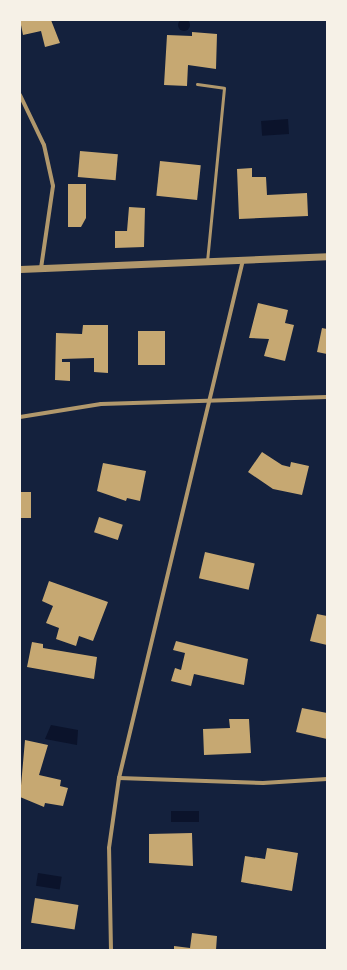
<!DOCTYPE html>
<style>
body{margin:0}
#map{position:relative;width:347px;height:970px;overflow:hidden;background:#14213d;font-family:"Open Sans",sans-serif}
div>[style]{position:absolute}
.water>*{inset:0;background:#0b132b;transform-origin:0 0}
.round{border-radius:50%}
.building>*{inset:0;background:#c6a872;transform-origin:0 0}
.service>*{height:3px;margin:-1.5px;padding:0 1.5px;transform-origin:1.5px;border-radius:1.5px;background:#b1986c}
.minor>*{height:4px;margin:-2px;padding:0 2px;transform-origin:2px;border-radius:2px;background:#b1986c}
.tertiary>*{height:7px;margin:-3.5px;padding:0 3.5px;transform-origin:3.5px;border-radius:3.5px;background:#b1986c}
span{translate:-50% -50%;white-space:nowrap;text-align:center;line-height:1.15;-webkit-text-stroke:4px #f6f1e7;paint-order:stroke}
.frame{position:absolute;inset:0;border:21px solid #f6f1e7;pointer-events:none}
</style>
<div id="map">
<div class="water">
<i class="round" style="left:178px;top:19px;width:12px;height:12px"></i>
<i style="left:288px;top:119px;width:15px;height:27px;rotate:86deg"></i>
<i style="clip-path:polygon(51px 725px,78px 730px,77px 745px,45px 739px)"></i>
<i style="left:199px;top:811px;width:11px;height:28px;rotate:90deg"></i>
<i style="left:38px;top:873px;width:24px;height:13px;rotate:9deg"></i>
</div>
<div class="building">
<i style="clip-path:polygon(20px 20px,51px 20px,60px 43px,45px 47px,41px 31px,23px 35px)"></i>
<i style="clip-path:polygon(192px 32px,217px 34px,216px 69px,188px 65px,187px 86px,164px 85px,167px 35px,192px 36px)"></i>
<i style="left:80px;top:151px;width:38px;height:26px;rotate:5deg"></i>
<i style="left:160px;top:161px;width:41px;height:35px;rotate:6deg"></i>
<i style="clip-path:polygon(252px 168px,252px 177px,266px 177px,267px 195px,307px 193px,308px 216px,239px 219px,237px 169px)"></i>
<i style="clip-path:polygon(68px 184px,86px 184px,86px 218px,81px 227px,68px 227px)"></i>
<i style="clip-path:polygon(129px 207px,145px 208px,144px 247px,115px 248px,115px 231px,127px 231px)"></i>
<i style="clip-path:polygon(258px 303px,288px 310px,285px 323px,294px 325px,285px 361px,264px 356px,269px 339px,249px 338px)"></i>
<i style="clip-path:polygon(83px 325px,108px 325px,108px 373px,94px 372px,94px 358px,62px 359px,62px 362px,70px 362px,70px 381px,55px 380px,56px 333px,82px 334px)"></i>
<i style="clip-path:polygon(322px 328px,327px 329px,327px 354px,317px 352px)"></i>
<i style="left:165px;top:331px;width:34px;height:27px;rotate:90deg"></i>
<i style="clip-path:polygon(262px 452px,282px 465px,290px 467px,291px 462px,309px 466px,302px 495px,273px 489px,248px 472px)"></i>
<i style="clip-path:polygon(103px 463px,146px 471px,140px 501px,127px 498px,126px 501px,97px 491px)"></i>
<i style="left:20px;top:492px;width:11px;height:26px"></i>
<i style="left:99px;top:517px;width:25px;height:16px;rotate:18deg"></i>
<i style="left:205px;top:552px;width:51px;height:27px;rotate:13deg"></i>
<i style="clip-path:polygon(49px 581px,108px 602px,93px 641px,79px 636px,76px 646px,56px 639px,59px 628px,46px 623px,53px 606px,42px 601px)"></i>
<i style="clip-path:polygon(317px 614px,327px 616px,327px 645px,310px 641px)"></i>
<i style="clip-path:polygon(176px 641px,248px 659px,244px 685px,194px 674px,191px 686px,171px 681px,175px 668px,181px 670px,185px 653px,173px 650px)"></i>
<i style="clip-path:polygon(32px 642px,43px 644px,43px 648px,97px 657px,94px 679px,27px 667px)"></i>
<i style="clip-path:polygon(302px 708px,327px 713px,327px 739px,296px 732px)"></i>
<i style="clip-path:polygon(229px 719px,249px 719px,251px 753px,204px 755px,203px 729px,230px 728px)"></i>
<i style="clip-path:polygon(25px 740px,48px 745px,39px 775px,61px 780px,60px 786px,68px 788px,63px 806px,45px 803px,44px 807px,20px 797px)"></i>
<i style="clip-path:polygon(192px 833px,193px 866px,149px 863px,149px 834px)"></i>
<i style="clip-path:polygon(267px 848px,298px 853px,292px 891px,241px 882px,245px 856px,265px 859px)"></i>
<i style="left:35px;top:898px;width:44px;height:25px;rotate:9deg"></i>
<i style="clip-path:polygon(192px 933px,217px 936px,216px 950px,174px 950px,174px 946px,190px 948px)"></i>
</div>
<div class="service">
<i style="left:197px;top:84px;width:27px;rotate:8deg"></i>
<i style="left:224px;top:88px;width:175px;rotate:95.6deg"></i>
</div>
<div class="minor">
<i style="left:20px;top:95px;width:55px;rotate:64.4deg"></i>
<i style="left:44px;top:145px;width:42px;rotate:77.6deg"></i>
<i style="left:53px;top:186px;width:83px;rotate:98.3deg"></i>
<i style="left:20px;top:417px;width:82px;rotate:-9.1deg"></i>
<i style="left:101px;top:404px;width:226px;rotate:-1.8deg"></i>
<i style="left:119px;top:778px;width:144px;rotate:2deg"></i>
<i style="left:263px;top:783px;width:64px;rotate:-3.6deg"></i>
<i style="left:111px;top:950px;width:102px;rotate:-91.1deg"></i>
<i style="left:109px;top:848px;width:71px;rotate:-81.9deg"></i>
<i style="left:119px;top:778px;width:533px;rotate:-76.54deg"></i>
</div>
<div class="tertiary">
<i style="left:20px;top:269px;width:307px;rotate:-2.4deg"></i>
</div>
<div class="frame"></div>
</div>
